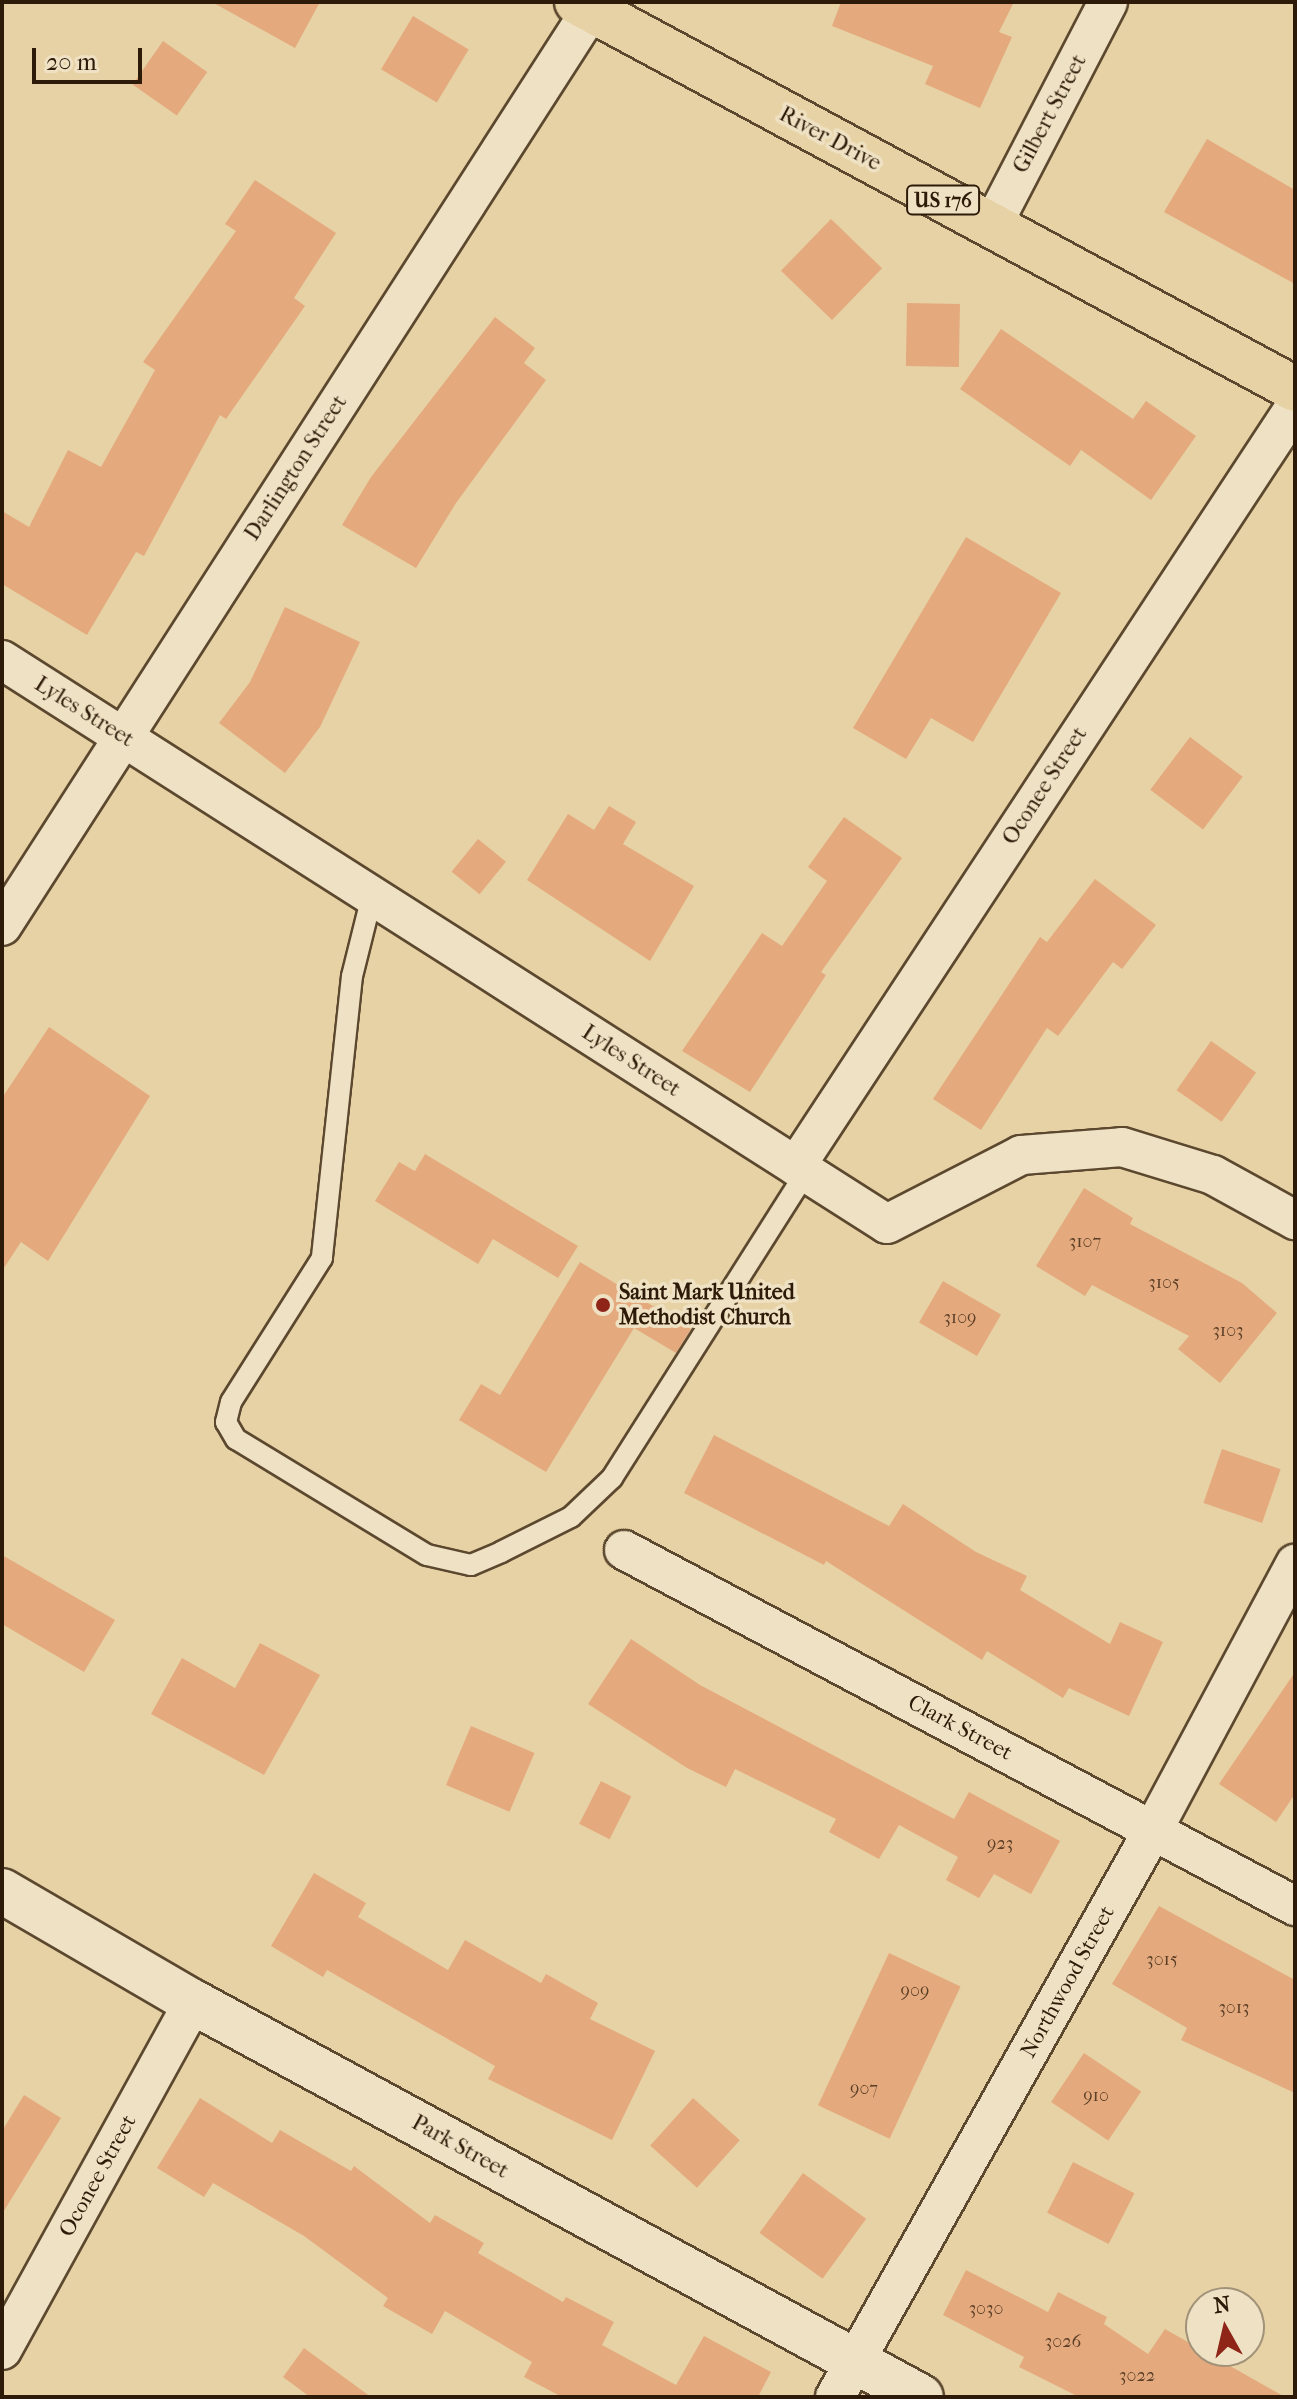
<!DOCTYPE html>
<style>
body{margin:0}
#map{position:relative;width:1297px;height:2399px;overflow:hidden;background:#e7d2a5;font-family:"IM FELL French Canon",serif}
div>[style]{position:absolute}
.building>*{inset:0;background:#e4aa7e;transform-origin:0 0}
.roads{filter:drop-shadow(2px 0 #5c482f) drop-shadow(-2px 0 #5c482f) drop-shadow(0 2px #5c482f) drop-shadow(0 -2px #5c482f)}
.lane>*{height:20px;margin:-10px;padding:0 10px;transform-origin:10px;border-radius:10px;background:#efe2c4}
.street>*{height:38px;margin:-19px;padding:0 19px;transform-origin:19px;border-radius:19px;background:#efe2c4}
.secondary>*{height:44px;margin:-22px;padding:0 22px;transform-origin:22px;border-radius:22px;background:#efe2c4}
.primary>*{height:44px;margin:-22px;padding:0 22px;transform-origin:22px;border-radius:22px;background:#e7d2a5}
.dots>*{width:22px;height:22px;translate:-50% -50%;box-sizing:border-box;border:4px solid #efe2c4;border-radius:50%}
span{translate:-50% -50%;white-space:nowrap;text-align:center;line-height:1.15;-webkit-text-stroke:7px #efe2c4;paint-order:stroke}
.number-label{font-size:18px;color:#5b3e26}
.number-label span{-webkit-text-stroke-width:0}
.shield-label span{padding:2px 6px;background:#efe2c4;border:2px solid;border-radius:6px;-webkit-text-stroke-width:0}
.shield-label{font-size:20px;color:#2d1a08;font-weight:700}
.street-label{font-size:22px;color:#2d1a08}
.poi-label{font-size:22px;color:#2d1a08;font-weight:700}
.left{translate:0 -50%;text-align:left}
.frame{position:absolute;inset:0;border:4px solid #2d1a08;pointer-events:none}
.north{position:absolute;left:1185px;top:2287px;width:80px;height:80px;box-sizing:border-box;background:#efe2c4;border:2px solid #a19279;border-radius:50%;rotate:352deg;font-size:22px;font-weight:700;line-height:32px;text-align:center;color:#2d1a08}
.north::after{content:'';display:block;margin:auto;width:28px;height:36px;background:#8f2418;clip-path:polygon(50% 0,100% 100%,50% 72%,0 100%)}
.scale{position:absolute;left:32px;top:48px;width:110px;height:36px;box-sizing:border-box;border:4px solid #2d1a08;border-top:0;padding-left:10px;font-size:24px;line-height:28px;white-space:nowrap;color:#2d1a08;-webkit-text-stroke:6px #efe2c4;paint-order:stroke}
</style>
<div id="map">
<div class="building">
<i style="clip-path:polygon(212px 2px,320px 2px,295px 48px)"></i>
<i style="clip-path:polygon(841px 2px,1014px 2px,999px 32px,1012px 37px,980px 108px,925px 84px,933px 66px,832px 26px)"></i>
<i style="left:413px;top:16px;width:65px;height:62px;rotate:31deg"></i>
<i style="left:163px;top:41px;width:54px;height:53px;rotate:35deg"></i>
<i style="clip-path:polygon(1207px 139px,1295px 190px,1295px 284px,1164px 212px)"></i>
<i style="clip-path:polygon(255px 180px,336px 233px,294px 298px,305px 306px,226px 419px,220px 415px,144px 556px,136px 552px,87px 635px,2px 584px,2px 511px,29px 527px,68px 450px,101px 467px,155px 370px,143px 362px,236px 231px,225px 224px)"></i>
<i style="left:831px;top:219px;width:71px;height:72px;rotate:44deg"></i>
<i style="left:907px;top:303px;width:53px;height:63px;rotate:1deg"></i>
<i style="clip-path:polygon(495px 317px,535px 348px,524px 363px,546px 380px,456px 503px,416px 568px,342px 525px,371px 477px)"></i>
<i style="clip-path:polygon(1001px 329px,1133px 419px,1146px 401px,1196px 436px,1151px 500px,1081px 450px,1070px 466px,960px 389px)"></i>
<i style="clip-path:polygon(966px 537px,1061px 593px,973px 742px,931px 718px,906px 759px,853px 728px)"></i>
<i style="clip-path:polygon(285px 607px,360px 642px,320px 727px,285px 773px,219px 723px,250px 682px)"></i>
<i style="left:1190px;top:737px;width:66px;height:66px;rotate:37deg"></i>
<i style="clip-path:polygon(609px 806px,636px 822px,623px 844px,694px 886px,650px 961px,527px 880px,568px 814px,594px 830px)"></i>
<i style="clip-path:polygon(844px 817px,902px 858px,821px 972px,826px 975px,750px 1092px,682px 1051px,762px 933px,782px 946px,827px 881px,808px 867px)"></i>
<i style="left:478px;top:839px;width:36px;height:42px;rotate:39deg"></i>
<i style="clip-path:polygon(1095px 879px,1156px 925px,1122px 969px,1113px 962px,1058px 1036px,1047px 1028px,981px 1130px,933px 1099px,1040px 937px,1047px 942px)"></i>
<i style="clip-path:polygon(49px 1027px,150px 1096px,48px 1261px,21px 1242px,2px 1271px,2px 1098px)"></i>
<i style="left:1211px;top:1041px;width:55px;height:60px;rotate:35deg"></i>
<i style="clip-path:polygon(425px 1154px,578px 1246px,558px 1278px,493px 1239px,478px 1264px,375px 1201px,399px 1162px,415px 1171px)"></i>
<i style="clip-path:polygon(1084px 1188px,1133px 1218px,1130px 1224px,1242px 1283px,1277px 1313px,1220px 1383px,1178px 1349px,1189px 1336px,1092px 1285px,1085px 1296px,1036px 1266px)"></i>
<i style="clip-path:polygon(580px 1262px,691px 1329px,676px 1353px,634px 1328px,546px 1472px,459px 1420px,481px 1384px,500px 1395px)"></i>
<i style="left:943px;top:1281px;width:67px;height:48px;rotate:30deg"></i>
<i style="clip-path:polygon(714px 1435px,889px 1526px,903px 1504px,976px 1552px,1027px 1576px,1020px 1590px,1110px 1644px,1120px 1622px,1163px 1642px,1129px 1716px,1069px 1688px,1063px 1698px,987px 1651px,982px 1660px,826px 1561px,824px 1565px,684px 1493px)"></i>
<i style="left:1222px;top:1449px;width:62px;height:57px;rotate:19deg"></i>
<i style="clip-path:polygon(2px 1555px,115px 1620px,84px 1672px,2px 1624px)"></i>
<i style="clip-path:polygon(631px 1639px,700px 1685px,954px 1819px,969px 1792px,1060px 1841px,1031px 1894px,994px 1874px,979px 1898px,946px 1880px,958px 1857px,899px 1825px,879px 1859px,829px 1832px,836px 1819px,735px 1769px,726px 1787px,687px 1768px,588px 1704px)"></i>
<i style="clip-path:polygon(260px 1643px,320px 1675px,264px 1775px,151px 1714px,182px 1658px,235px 1688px)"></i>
<i style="clip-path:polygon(1295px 1672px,1295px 1794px,1276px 1822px,1219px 1784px)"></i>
<i style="left:471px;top:1726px;width:69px;height:64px;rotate:23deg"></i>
<i style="left:601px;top:1781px;width:34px;height:48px;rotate:27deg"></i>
<i style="clip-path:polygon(314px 1873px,366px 1903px,358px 1917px,448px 1970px,465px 1940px,541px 1983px,546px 1974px,598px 2003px,590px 2019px,655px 2051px,612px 2140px,488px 2079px,495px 2066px,327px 1970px,323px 1977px,271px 1946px)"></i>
<i style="clip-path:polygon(1159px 1906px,1295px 1980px,1295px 2093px,1181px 2040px,1187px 2028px,1112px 1984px)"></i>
<i style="left:889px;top:1953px;width:79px;height:168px;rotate:25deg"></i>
<i style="left:1084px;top:2053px;width:69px;height:59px;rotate:34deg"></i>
<i style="clip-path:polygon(24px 2095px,61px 2118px,2px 2214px,2px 2131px)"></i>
<i style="clip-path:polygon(200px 2098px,272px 2143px,280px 2130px,351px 2171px,354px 2166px,430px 2223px,435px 2215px,484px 2243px,478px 2253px,563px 2302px,566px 2297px,614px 2322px,602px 2345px,676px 2385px,704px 2336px,771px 2372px,758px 2397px,562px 2397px,524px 2377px,532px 2362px,445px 2311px,432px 2334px,383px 2306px,388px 2298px,304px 2236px,213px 2183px,204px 2197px,157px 2168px)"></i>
<i style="left:693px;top:2098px;width:63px;height:64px;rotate:42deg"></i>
<i style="left:1073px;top:2162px;width:69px;height:57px;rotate:27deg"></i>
<i style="left:803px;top:2173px;width:78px;height:74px;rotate:36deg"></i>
<i style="clip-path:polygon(966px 2270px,1048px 2312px,1058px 2292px,1107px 2317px,1104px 2324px,1148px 2354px,1165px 2329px,1285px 2397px,1079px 2397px,1019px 2367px,1024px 2357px,943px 2315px)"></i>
<i style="clip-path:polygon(304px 2348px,371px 2397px,310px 2397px,283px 2377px)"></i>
</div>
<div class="roads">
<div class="lane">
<i style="left:372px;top:896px;width:82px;rotate:104deg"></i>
<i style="left:352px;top:976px;width:284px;rotate:96.1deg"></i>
<i style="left:322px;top:1258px;width:170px;rotate:122.3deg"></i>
<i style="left:231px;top:1402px;width:21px;rotate:104deg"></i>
<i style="left:226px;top:1422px;width:20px;rotate:60deg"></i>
<i style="left:236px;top:1439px;width:223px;rotate:31.3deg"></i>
<i style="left:427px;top:1555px;width:45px;rotate:12.8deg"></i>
<i style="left:471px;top:1565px;width:33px;rotate:-23deg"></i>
<i style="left:501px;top:1552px;width:78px;rotate:-26.6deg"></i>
<i style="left:571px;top:1517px;width:57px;rotate:-43.6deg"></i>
<i style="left:612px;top:1478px;width:362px;rotate:-57.6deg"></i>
</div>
<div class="street">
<i style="left:992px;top:226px;width:252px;rotate:-62.6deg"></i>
<i style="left:2px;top:660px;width:1049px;rotate:32.51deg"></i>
<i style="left:887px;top:1224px;width:151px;rotate:-27.2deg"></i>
<i style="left:1021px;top:1155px;width:101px;rotate:-4.5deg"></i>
<i style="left:1122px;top:1147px;width:95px;rotate:17.1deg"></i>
<i style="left:1213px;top:1175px;width:94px;rotate:28.8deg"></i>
<i style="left:2px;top:926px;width:1089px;rotate:-57.26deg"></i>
<i style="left:796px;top:1166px;width:908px;rotate:-56.68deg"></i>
<i style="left:624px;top:1550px;width:760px;rotate:27.95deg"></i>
<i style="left:2px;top:2350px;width:397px;rotate:-61.2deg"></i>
<i style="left:835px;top:2397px;width:650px;rotate:-60.71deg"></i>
<i style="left:1153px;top:1830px;width:302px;rotate:-61.9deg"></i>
</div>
<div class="secondary">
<i style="left:2px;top:1891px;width:221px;rotate:30.2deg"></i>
<i style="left:193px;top:2002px;width:828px;rotate:28.48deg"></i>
</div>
<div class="primary">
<i style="left:577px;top:2px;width:816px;rotate:28.32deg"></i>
</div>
</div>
<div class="dots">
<i style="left:603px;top:1305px;background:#8f2418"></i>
</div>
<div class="number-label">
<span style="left:1085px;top:1242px">3107</span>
<span style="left:1164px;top:1283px">3105</span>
<span style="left:960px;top:1318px">3109</span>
<span style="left:1228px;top:1331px">3103</span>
<span style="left:1000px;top:1844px">923</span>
<span style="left:1162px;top:1960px">3015</span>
<span style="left:915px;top:1991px">909</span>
<span style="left:1234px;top:2008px">3013</span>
<span style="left:864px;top:2089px">907</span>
<span style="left:1096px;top:2096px">910</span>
<span style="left:986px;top:2309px">3030</span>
<span style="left:1063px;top:2342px">3026</span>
<span style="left:1137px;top:2376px">3022</span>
</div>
<div class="shield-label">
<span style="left:943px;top:200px">US 176</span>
</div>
<div class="street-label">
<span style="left:1050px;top:114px;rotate:-62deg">Gilbert Street</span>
<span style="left:830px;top:139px;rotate:28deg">River Drive</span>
<span style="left:296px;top:468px;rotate:-57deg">Darlington Street</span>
<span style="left:84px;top:712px;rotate:32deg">Lyles Street</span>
<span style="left:1045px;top:786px;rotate:-57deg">Oconee Street</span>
<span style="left:631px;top:1061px;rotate:33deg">Lyles Street</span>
<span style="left:960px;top:1728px;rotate:28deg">Clark Street</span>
<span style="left:1068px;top:1982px;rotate:-61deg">Northwood Street</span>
<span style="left:460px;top:2147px;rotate:29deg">Park Street</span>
<span style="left:98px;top:2176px;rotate:-61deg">Oconee Street</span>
</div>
<div class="poi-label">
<span class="left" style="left:619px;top:1305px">Saint Mark United<br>Methodist Church</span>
</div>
<div class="frame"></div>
<div class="north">N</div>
<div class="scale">20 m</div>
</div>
